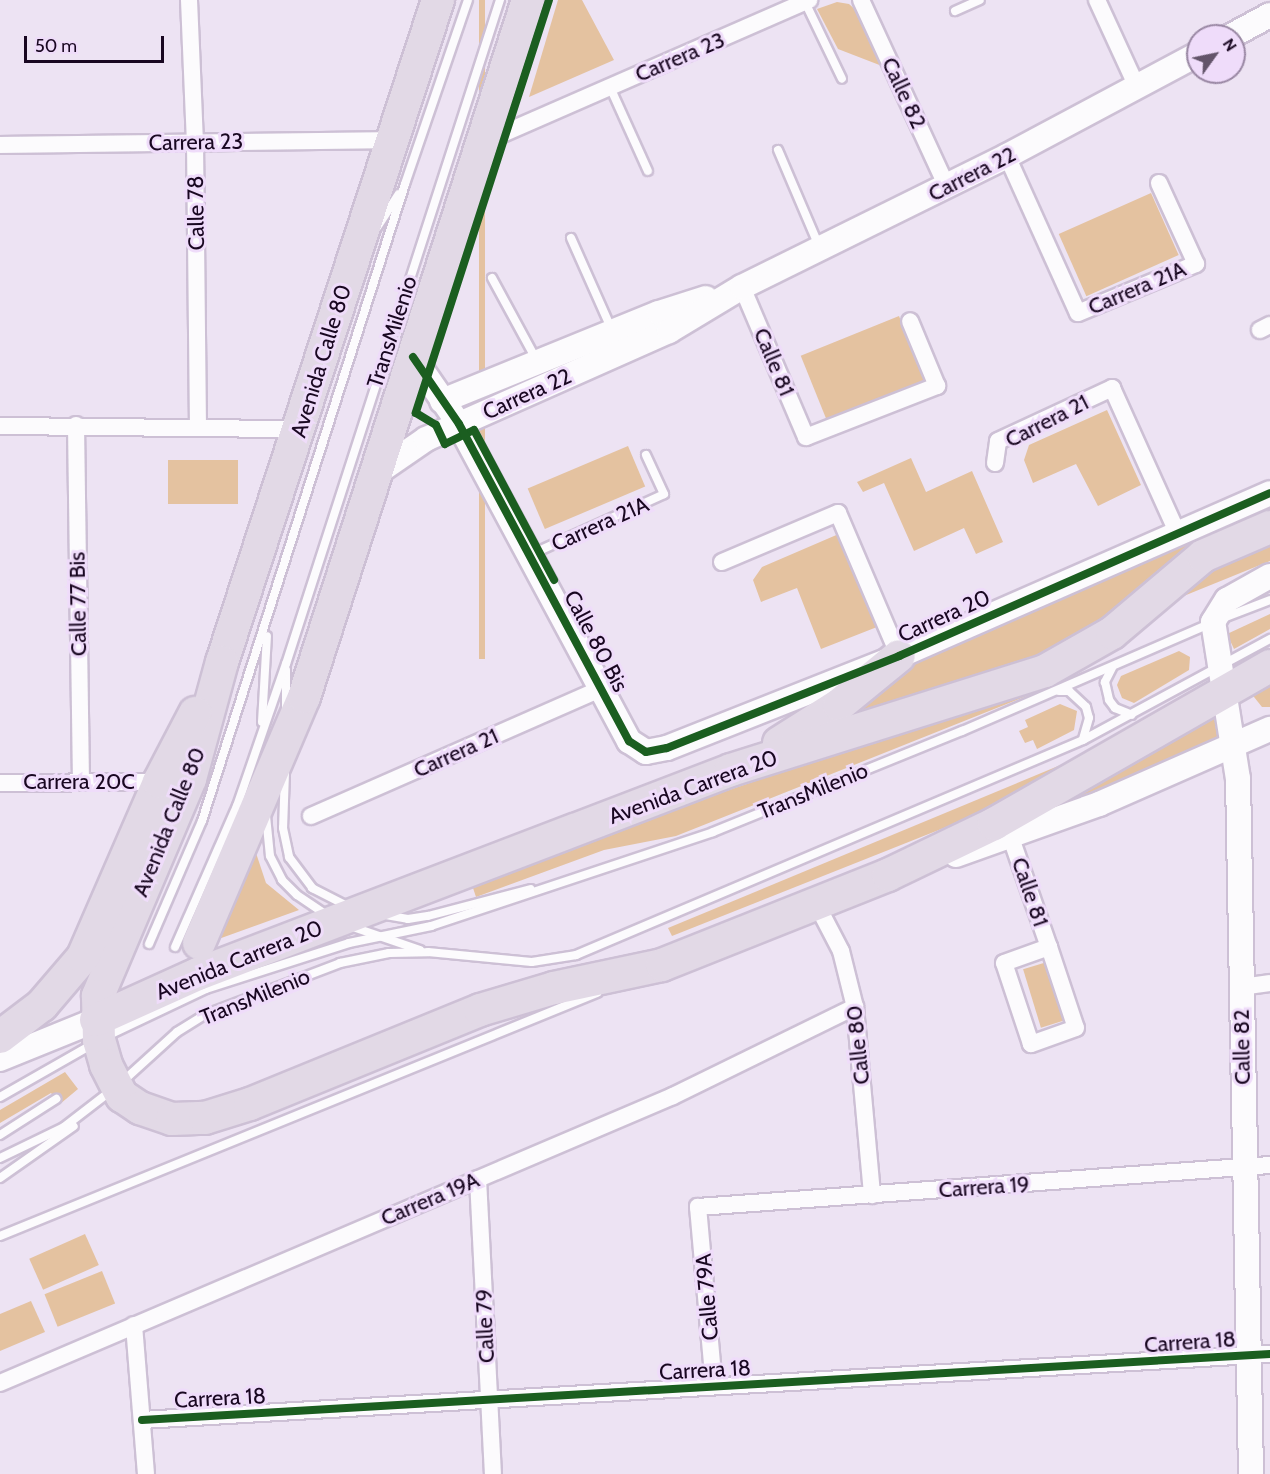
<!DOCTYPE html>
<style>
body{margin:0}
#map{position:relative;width:1270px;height:1474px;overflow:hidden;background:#ede3f3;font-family:Cabin,sans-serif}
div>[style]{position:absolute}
.green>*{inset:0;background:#e4c2a0;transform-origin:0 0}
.roads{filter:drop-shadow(2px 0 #cdc0d5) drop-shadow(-2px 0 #cdc0d5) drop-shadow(0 2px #cdc0d5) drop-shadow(0 -2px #cdc0d5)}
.lane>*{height:8px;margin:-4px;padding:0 4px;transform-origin:4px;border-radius:4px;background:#fcfbfd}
.street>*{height:16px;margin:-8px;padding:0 8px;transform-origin:8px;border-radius:8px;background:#fcfbfd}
.secondary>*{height:24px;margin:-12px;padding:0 12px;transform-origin:12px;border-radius:12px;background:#fcfbfd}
.highway>*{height:32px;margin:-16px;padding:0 16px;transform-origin:16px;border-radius:16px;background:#e2d9e6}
.cycleway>*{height:8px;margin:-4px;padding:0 4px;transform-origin:4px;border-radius:4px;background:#1b5e20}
span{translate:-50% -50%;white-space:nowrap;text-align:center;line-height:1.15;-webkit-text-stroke:6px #efdcfa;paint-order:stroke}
.street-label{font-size:22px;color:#190721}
.north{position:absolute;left:1186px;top:24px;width:60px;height:60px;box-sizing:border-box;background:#efdcfa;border:2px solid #9987a3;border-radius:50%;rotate:57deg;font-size:16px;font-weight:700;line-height:24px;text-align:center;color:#190721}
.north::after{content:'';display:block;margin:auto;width:21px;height:27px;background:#63546a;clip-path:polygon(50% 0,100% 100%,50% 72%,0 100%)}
.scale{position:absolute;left:24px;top:36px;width:140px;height:27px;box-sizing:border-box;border:3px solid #190721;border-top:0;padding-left:8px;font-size:18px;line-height:21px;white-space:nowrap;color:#190721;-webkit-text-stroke:4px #efdcfa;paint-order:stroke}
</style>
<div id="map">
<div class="green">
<i style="left:479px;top:0;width:6px;height:659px"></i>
<i style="clip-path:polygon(558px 0,582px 0,614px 60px,529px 97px)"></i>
<i style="clip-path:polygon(837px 2px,849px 4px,859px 13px,882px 66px,838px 49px,817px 9px)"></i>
<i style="left:1151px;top:193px;width:68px;height:101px;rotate:66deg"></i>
<i style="left:899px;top:316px;width:69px;height:106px;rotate:68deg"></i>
<i style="clip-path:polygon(1107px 410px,1141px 485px,1098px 506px,1076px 464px,1033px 483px,1024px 460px,1029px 445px)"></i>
<i style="left:628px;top:446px;width:44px;height:109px;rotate:67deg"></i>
<i style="clip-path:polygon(911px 458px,926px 492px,972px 471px,1003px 542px,976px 554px,964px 528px,914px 551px,884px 483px,863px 492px,857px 482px)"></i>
<i style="left:168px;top:460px;width:70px;height:44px"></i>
<i style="clip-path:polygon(1270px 507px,1270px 516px,1075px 645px,823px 728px,917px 657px)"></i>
<i style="clip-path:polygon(841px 533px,877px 627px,821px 649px,797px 588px,761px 602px,753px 580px,762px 567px)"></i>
<i style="clip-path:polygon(1270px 539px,1270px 561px,1159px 606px,1206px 568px)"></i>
<i style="clip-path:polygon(1270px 614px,1270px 629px,1234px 649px,1227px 634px)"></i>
<i style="clip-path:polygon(1179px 651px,1190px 657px,1189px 670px,1134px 703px,1122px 698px,1117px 685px,1121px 676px)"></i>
<i style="clip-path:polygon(1270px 682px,1270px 707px,1262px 707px,1250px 692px)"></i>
<i style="clip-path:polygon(1052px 686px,676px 836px,604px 850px,476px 897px,473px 888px,581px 841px,805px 764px)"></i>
<i style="clip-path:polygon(1060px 704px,1077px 711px,1074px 730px,1037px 749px,1033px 740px,1025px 743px,1019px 731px,1028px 727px,1025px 720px)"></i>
<i style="clip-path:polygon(1213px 715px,1221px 741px,1039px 817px,1132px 764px)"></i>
<i style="clip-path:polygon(1087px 754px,1088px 758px,979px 814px,672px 936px,668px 928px)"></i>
<i style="clip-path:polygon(252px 841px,266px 883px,299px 910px,213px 941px)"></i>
<i style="left:1047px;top:962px;width:61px;height:25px;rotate:73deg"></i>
<i style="clip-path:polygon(65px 1072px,78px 1089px,60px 1104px,51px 1093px,0 1123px,0 1110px)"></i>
<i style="left:85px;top:1234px;width:34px;height:61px;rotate:66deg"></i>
<i style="left:102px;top:1271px;width:35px;height:62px;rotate:68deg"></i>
<i style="clip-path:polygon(31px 1301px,45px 1332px,0 1351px,0 1314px)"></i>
</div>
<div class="roads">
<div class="lane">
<i style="left:805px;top:2px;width:85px;rotate:64.3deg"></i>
<i style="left:955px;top:11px;width:27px;rotate:-24deg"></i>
<i style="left:610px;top:87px;width:92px;rotate:65.7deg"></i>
<i style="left:778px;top:150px;width:104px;rotate:66.9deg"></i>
<i style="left:378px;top:226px;width:38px;rotate:-57deg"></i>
<i style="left:571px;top:238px;width:101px;rotate:66deg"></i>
<i style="left:492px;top:278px;width:94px;rotate:61.5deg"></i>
<i style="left:532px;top:554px;width:145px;rotate:-24.4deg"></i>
<i style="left:664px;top:494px;width:43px;rotate:-114.8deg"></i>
<i style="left:1223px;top:618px;width:50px;rotate:-21deg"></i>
<i style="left:1112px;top:668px;width:16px;rotate:117deg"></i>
<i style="left:1105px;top:682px;width:18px;rotate:77deg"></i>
<i style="left:1109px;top:700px;width:10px;rotate:53deg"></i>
<i style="left:1115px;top:708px;width:18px;rotate:22deg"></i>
<i style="left:286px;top:670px;width:39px;rotate:90deg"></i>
<i style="left:1059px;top:691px;width:10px"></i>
<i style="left:1069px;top:691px;width:23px;rotate:43deg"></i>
<i style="left:1086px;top:707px;width:11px;rotate:75deg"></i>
<i style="left:1089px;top:718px;width:22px;rotate:106deg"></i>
<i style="left:262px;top:722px;width:86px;rotate:-86.7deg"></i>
<i style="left:285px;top:772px;width:56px;rotate:92deg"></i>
<i style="left:283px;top:828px;width:30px;rotate:78deg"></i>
<i style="left:289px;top:857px;width:39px;rotate:53deg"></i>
<i style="left:312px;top:888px;width:39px;rotate:27deg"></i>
<i style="left:266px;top:816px;width:40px;rotate:84.3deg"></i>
<i style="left:270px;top:856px;width:27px;rotate:63deg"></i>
<i style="left:282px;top:880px;width:21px;rotate:45deg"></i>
<i style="left:297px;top:895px;width:36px;rotate:34deg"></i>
<i style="left:380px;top:914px;width:28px;rotate:10deg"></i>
<i style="left:408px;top:919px;width:20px;rotate:-9deg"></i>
<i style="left:428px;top:916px;width:106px;rotate:-14.7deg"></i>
<i style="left:350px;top:926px;width:74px;rotate:18.9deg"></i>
<i style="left:149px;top:944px;width:134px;rotate:-66.7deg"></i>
<i style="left:202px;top:821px;width:669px;rotate:-72.32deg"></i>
<i style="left:405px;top:184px;width:194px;rotate:-71.1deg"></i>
<i style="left:175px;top:947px;width:154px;rotate:-66.3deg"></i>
<i style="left:237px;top:806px;width:150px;rotate:-71deg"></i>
<i style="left:286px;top:664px;width:698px;rotate:-72.14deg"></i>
<i style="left:105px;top:1037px;width:112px;rotate:-25.4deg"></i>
<i style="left:206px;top:989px;width:150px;rotate:-17.8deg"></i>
<i style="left:349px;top:943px;width:84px;rotate:-11.7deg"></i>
<i style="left:431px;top:926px;width:297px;rotate:-18.4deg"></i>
<i style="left:713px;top:832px;width:269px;rotate:-22.1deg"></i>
<i style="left:962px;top:731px;width:271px;rotate:-23.4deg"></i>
<i style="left:122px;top:1082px;width:74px;rotate:-42.3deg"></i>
<i style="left:177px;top:1032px;width:32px;rotate:-32deg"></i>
<i style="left:204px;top:1015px;width:146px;rotate:-20.9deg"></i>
<i style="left:340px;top:963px;width:50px;rotate:-11.5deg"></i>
<i style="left:389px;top:953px;width:39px;rotate:-1deg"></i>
<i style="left:428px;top:952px;width:104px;rotate:5.5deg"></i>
<i style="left:532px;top:962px;width:45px;rotate:-9deg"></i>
<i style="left:576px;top:955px;width:551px;rotate:-22.98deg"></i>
<i style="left:1083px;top:740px;width:213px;rotate:-28.4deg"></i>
<i style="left:0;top:1097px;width:107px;rotate:-29.7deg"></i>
<i style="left:0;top:1135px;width:67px;rotate:-32.7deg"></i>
<i style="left:0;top:1158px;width:71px;rotate:-25.8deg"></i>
<i style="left:64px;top:1127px;width:61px;rotate:-37.6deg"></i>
<i style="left:0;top:1178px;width:90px;rotate:-35.1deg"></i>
<i style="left:0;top:1236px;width:645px;rotate:-22.15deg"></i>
</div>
<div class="street">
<i style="left:189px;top:0;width:142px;rotate:87.6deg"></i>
<i style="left:195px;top:142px;width:285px;rotate:89.4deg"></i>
<i style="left:861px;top:0;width:206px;rotate:65.3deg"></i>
<i style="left:1097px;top:0;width:96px;rotate:65.3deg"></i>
<i style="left:484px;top:142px;width:355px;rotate:-23.6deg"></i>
<i style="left:0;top:145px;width:392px;rotate:-0.7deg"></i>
<i style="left:1007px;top:156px;width:172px;rotate:65.7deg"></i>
<i style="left:1078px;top:313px;width:128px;rotate:-22.6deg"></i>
<i style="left:1196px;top:264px;width:89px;rotate:-114.6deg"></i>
<i style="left:742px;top:287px;width:163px;rotate:66.9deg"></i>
<i style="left:806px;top:437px;width:141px;rotate:-21.3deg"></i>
<i style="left:937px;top:386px;width:70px;rotate:-112.6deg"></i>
<i style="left:1260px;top:330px;width:11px;rotate:-27deg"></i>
<i style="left:76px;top:425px;width:357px;rotate:89.2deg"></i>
<i style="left:0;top:426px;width:300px;rotate:0.6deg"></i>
<i style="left:995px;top:463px;width:22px;rotate:-82deg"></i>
<i style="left:998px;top:441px;width:126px;rotate:-24.9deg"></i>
<i style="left:1112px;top:388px;width:158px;rotate:65.7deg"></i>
<i style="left:722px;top:562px;width:126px;rotate:-22.9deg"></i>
<i style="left:838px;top:513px;width:155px;rotate:66.9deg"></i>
<i style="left:0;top:783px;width:159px;rotate:-0.4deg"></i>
<i style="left:311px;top:816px;width:317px;rotate:-23.7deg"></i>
<i style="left:1011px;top:838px;width:115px;rotate:70.8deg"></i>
<i style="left:1049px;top:947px;width:85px;rotate:71.6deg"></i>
<i style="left:1076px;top:1028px;width:48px;rotate:160.4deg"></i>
<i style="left:1031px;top:1044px;width:85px;rotate:-108.4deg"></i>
<i style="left:1004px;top:963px;width:48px;rotate:-19.6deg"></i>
<i style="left:816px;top:903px;width:54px;rotate:62.5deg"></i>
<i style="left:841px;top:951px;width:58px;rotate:76deg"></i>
<i style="left:855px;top:1007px;width:189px;rotate:84.8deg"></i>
<i style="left:1241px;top:987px;width:29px;rotate:-8deg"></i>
<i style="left:478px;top:1179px;width:295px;rotate:87.1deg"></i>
<i style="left:134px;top:1325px;width:149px;rotate:85.4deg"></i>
<i style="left:0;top:1383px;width:732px;rotate:-23.1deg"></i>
<i style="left:673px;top:1096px;width:203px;rotate:-26.1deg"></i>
<i style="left:714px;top:1386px;width:180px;rotate:-95.1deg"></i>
<i style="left:698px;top:1207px;width:574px;rotate:-4.2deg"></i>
<i style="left:142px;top:1420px;width:1130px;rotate:-3.35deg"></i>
</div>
<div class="secondary">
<i style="left:1231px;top:36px;width:44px;rotate:-28.3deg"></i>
<i style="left:413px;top:357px;width:81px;rotate:55.5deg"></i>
<i style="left:459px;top:424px;width:360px;rotate:61.8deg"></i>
<i style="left:629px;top:741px;width:20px;rotate:33deg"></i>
<i style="left:646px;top:752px;width:21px;rotate:-11deg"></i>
<i style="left:667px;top:748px;width:250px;rotate:-21.6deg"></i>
<i style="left:899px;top:656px;width:405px;rotate:-23.7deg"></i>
<i style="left:442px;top:401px;width:234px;rotate:-22.1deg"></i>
<i style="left:659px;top:313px;width:49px;rotate:-17.7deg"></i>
<i style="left:378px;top:472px;width:58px;rotate:-34.5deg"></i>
<i style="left:426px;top:439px;width:266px;rotate:-24deg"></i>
<i style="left:669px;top:331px;width:85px;rotate:-31.1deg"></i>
<i style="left:742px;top:287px;width:296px;rotate:-26.3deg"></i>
<i style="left:1007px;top:156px;width:217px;rotate:-28.1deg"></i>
<i style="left:956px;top:855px;width:152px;rotate:-19.6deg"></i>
<i style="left:1099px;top:804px;width:187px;rotate:-23.7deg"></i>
<i style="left:0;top:1059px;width:104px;rotate:-22.1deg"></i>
<i style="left:1251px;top:1474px;width:695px;rotate:-91.07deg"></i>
<i style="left:1238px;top:779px;width:159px;rotate:-99deg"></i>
<i style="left:1213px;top:622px;width:26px;rotate:-58deg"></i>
<i style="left:1227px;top:600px;width:49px;rotate:-29.2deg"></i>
</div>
<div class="highway">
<i style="left:438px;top:0;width:696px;rotate:108.07deg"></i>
<i style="left:222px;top:662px;width:121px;rotate:105.3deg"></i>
<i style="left:190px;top:779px;width:236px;rotate:113deg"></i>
<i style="left:98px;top:996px;width:44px;rotate:88.7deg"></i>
<i style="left:99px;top:1040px;width:26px;rotate:74deg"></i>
<i style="left:106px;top:1065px;width:35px;rotate:63deg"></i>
<i style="left:122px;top:1096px;width:22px;rotate:34deg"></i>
<i style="left:140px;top:1108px;width:34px;rotate:19deg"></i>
<i style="left:172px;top:1119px;width:33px;rotate:-2deg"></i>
<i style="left:205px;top:1118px;width:47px;rotate:-17.3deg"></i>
<i style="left:250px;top:1104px;width:248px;rotate:-22.2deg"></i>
<i style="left:480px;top:1010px;width:77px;rotate:-16.6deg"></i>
<i style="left:554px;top:988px;width:110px;rotate:-12deg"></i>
<i style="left:662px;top:965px;width:243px;rotate:-21.7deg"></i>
<i style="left:888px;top:875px;width:118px;rotate:-25.7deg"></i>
<i style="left:994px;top:824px;width:318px;rotate:-29.8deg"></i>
<i style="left:779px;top:743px;width:71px;rotate:-32.3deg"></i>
<i style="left:839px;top:705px;width:77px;rotate:-39.2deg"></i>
<i style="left:199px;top:943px;width:267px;rotate:-66.9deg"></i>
<i style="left:304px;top:697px;width:732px;rotate:-72.18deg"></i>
<i style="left:96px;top:1020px;width:112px;rotate:-24.3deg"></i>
<i style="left:198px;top:974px;width:571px;rotate:-20.94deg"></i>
<i style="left:731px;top:770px;width:329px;rotate:-17.5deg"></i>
<i style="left:1045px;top:671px;width:77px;rotate:-29.6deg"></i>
<i style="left:1112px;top:633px;width:119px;rotate:-40.2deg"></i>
<i style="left:1203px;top:556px;width:73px;rotate:-23.4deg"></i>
<i style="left:0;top:1037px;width:53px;rotate:-37.3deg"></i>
<i style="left:42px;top:1005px;width:63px;rotate:-49.5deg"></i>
<i style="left:83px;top:957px;width:191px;rotate:-66.5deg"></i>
<i style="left:159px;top:782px;width:78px;rotate:-62.4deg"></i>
</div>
</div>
<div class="cycleway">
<i style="left:549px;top:0;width:434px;rotate:107.9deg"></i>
<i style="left:416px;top:413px;width:23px;rotate:31deg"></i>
<i style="left:436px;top:425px;width:21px;rotate:65deg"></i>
<i style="left:445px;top:444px;width:32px;rotate:-26deg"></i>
<i style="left:474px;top:430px;width:170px;rotate:61.9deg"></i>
<i style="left:413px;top:357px;width:81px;rotate:55.5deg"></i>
<i style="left:459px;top:424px;width:360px;rotate:61.8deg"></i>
<i style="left:629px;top:741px;width:20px;rotate:33deg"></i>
<i style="left:646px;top:752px;width:21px;rotate:-11deg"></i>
<i style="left:667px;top:748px;width:250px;rotate:-21.6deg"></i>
<i style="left:899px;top:656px;width:405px;rotate:-23.7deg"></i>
<i style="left:142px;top:1420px;width:1130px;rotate:-3.35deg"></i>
</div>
<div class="street-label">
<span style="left:680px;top:57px;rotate:-23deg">Carrera 23</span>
<span style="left:904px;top:93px;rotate:65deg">Calle 82</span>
<span style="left:196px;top:142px;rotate:-1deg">Carrera 23</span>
<span style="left:972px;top:174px;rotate:-27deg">Carrera 22</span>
<span style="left:196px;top:213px;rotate:-91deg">Calle 78</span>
<span style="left:1137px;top:288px;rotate:-23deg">Carrera 21A</span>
<span style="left:392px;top:332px;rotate:-72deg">TransMilenio</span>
<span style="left:321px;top:361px;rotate:-73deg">Avenida Calle 80</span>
<span style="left:774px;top:362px;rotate:67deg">Calle 81</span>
<span style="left:527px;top:394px;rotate:-24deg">Carrera 22</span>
<span style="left:1047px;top:421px;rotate:-27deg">Carrera 21</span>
<span style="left:600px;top:524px;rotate:-24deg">Carrera 21A</span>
<span style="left:78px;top:604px;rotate:-91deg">Calle 77 Bis</span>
<span style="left:944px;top:616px;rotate:-24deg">Carrera 20</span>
<span style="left:596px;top:641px;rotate:62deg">Calle 80 Bis</span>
<span style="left:456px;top:753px;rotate:-24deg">Carrera 21</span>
<span style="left:79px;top:782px">Carrera 20C</span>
<span style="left:693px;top:787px;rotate:-20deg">Avenida Carrera 20</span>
<span style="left:813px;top:791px;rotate:-22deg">TransMilenio</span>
<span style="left:169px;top:822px;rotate:-68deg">Avenida Calle 80</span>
<span style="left:1030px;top:892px;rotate:71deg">Calle 81</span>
<span style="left:239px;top:960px;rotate:-22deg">Avenida Carrera 20</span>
<span style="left:255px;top:997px;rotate:-22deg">TransMilenio</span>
<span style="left:858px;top:1045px;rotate:-96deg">Calle 80</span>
<span style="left:1242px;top:1047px;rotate:-91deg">Calle 82</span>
<span style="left:984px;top:1187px;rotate:-4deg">Carrera 19</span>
<span style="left:430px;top:1199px;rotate:-23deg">Carrera 19A</span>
<span style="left:707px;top:1297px;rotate:-95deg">Calle 79A</span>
<span style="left:485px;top:1326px;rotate:-93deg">Calle 79</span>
<span style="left:1190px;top:1342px;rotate:-4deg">Carrera 18</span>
<span style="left:705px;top:1370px;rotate:-3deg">Carrera 18</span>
<span style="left:220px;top:1398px;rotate:-3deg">Carrera 18</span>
</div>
<div class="north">N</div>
<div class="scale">50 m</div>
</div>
